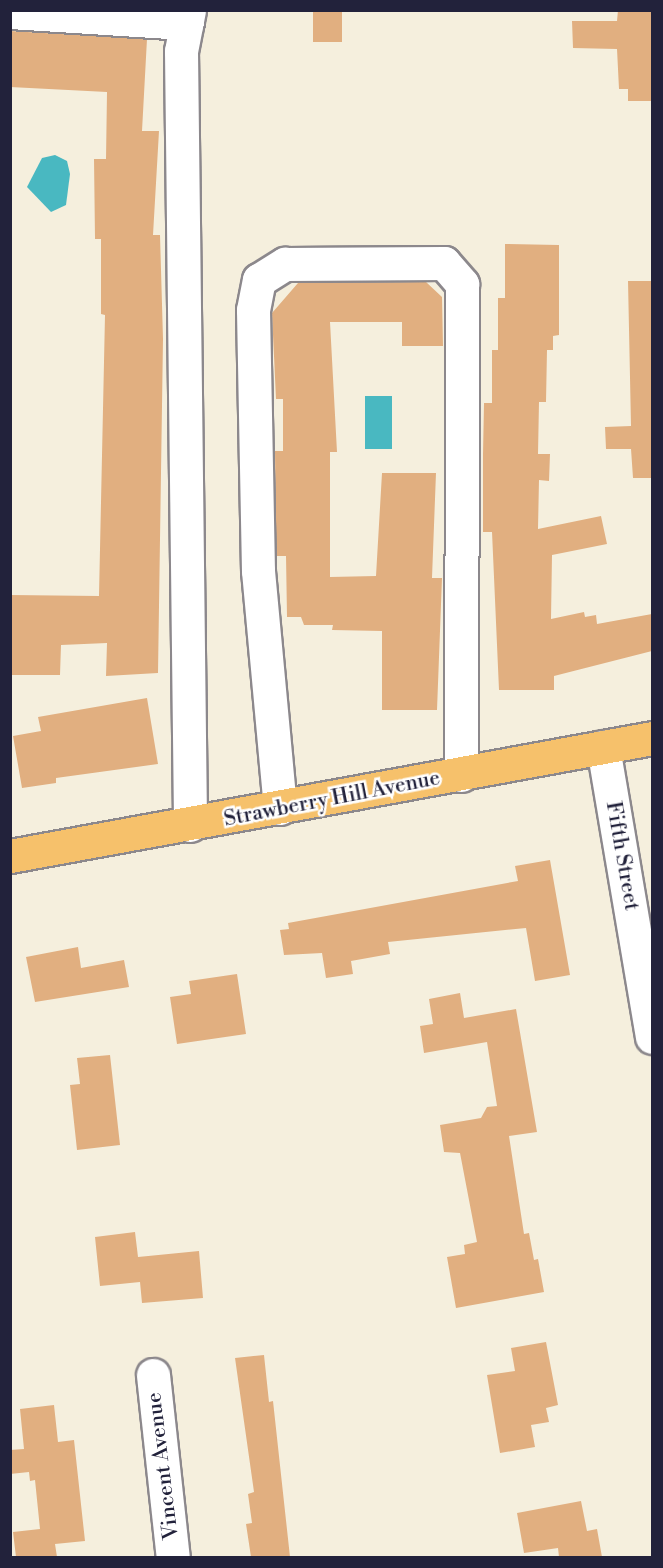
<!DOCTYPE html>
<style>
body{margin:0}
#map{position:relative;width:663px;height:1568px;overflow:hidden;background:#f5efdd;font-family:"Libre Bodoni",serif}
div>[style]{position:absolute}
.water>*{inset:0;background:#49b8c1;transform-origin:0 0}
.building>*{inset:0;background:#e1af80;transform-origin:0 0}
.roads{filter:drop-shadow(2px 0 #8c888c) drop-shadow(-2px 0 #8c888c) drop-shadow(0 2px #8c888c) drop-shadow(0 -2px #8c888c)}
.minor>*{height:33px;margin:-16.5px;padding:0 16.5px;transform-origin:16.5px;border-radius:16.5px;background:#fff}
.major>*{height:33px;margin:-16.5px;padding:0 16.5px;transform-origin:16.5px;border-radius:16.5px;background:#f6c16b}
span{translate:-50% -50%;white-space:nowrap;text-align:center;line-height:1.15;-webkit-text-stroke:5px #fff;paint-order:stroke}
.street-label{font-size:21px;color:#22223b}
.frame{position:absolute;inset:0;border:12px solid #22223b;pointer-events:none}
</style>
<div id="map">
<div class="water">
<i style="clip-path:polygon(55px 155px,67px 161px,70px 174px,66px 205px,51px 212px,27px 187px,42px 158px)"></i>
<i style="left:365px;top:396px;width:27px;height:53px"></i>
</div>
<div class="building">
<i style="left:313px;top:10px;width:29px;height:32px"></i>
<i style="clip-path:polygon(618px 10px,652px 10px,652px 101px,628px 101px,628px 89px,619px 89px,617px 49px,573px 48px,572px 21px,617px 21px)"></i>
<i style="clip-path:polygon(10px 31px,147px 39px,142px 131px,159px 131px,153px 235px,160px 235px,163px 339px,158px 673px,106px 676px,107px 643px,61px 645px,60px 675px,10px 675px,10px 595px,99px 596px,105px 315px,101px 314px,101px 239px,95px 239px,94px 159px,106px 159px,107px 92px,10px 87px)"></i>
<i style="clip-path:polygon(505px 244px,559px 245px,559px 335px,553px 336px,553px 350px,547px 350px,546px 402px,539px 402px,538px 454px,550px 454px,549px 481px,539px 480px,538px 529px,601px 516px,607px 544px,552px 555px,551px 619px,584px 612px,585px 617px,596px 615px,597px 624px,652px 614px,652px 651px,554px 676px,554px 690px,499px 690px,492px 532px,483px 532px,483px 454px,484px 403px,492px 403px,492px 350px,498px 350px,498px 298px,505px 298px)"></i>
<i style="clip-path:polygon(628px 281px,652px 281px,652px 478px,633px 478px,631px 449px,606px 449px,605px 427px,631px 426px)"></i>
<i style="clip-path:polygon(426px 282px,442px 297px,443px 346px,402px 346px,402px 322px,330px 322px,337px 452px,330px 452px,330px 577px,376px 576px,382px 473px,436px 473px,432px 578px,442px 578px,437px 710px,382px 710px,382px 631px,332px 630px,333px 625px,304px 625px,301px 617px,287px 617px,286px 556px,276px 556px,275px 451px,283px 451px,283px 399px,276px 399px,272px 313px,298px 283px)"></i>
<i style="clip-path:polygon(147px 698px,158px 764px,56px 778px,56px 783px,22px 788px,13px 736px,41px 731px,38px 717px)"></i>
<i style="clip-path:polygon(550px 860px,570px 975px,535px 981px,526px 928px,388px 942px,390px 954px,351px 961px,353px 974px,326px 978px,322px 953px,284px 955px,280px 930px,289px 929px,288px 923px,518px 881px,515px 866px)"></i>
<i style="clip-path:polygon(78px 947px,81px 968px,124px 960px,129px 987px,35px 1002px,26px 957px)"></i>
<i style="clip-path:polygon(237px 974px,246px 1034px,177px 1044px,170px 997px,191px 994px,189px 981px)"></i>
<i style="clip-path:polygon(460px 993px,464px 1018px,516px 1009px,537px 1132px,509px 1136px,524px 1234px,529px 1233px,534px 1260px,538px 1259px,544px 1292px,456px 1308px,447px 1257px,465px 1254px,464px 1245px,477px 1242px,460px 1153px,444px 1152px,440px 1125px,481px 1118px,487px 1107px,497px 1106px,487px 1042px,424px 1053px,420px 1026px,433px 1024px,429px 999px)"></i>
<i style="clip-path:polygon(110px 1055px,120px 1145px,77px 1150px,70px 1085px,80px 1084px,77px 1058px)"></i>
<i style="clip-path:polygon(135px 1232px,138px 1257px,199px 1251px,203px 1298px,142px 1303px,140px 1282px,100px 1286px,95px 1237px)"></i>
<i style="clip-path:polygon(546px 1342px,558px 1405px,546px 1408px,549px 1422px,531px 1425px,535px 1447px,500px 1453px,487px 1375px,515px 1371px,511px 1348px)"></i>
<i style="clip-path:polygon(264px 1355px,269px 1402px,273px 1401px,290px 1557px,251px 1557px,246px 1524px,252px 1523px,248px 1494px,254px 1492px,235px 1358px)"></i>
<i style="clip-path:polygon(54px 1405px,58px 1442px,74px 1440px,85px 1541px,55px 1544px,57px 1557px,16px 1557px,13px 1532px,40px 1529px,35px 1480px,30px 1481px,29px 1472px,10px 1474px,10px 1450px,24px 1449px,20px 1409px)"></i>
<i style="clip-path:polygon(581px 1501px,587px 1531px,597px 1529px,602px 1557px,559px 1557px,558px 1548px,524px 1553px,517px 1513px)"></i>
</div>
<div class="roads">
<div class="minor">
<i style="left:189px;top:10px;width:42px;rotate:101deg"></i>
<i style="left:181px;top:51px;width:774px;rotate:89.33deg"></i>
<i style="left:10px;top:12px;width:177px;rotate:3.6deg"></i>
<i style="left:603px;top:747px;width:294px;rotate:80.4deg"></i>
<i style="left:280px;top:808px;width:238px;rotate:-95.3deg"></i>
<i style="left:258px;top:571px;width:261px;rotate:-91.1deg"></i>
<i style="left:253px;top:310px;width:31px;rotate:-79deg"></i>
<i style="left:259px;top:280px;width:31px;rotate:-32deg"></i>
<i style="left:285px;top:264px;width:159px;rotate:-0.4deg"></i>
<i style="left:444px;top:263px;width:28px;rotate:49deg"></i>
<i style="left:462px;top:284px;width:491px;rotate:90.1deg"></i>
<i style="left:153px;top:1375px;width:184px;rotate:83.8deg"></i>
</div>
<div class="major">
<i style="left:10px;top:856px;width:653px;rotate:-10.41deg"></i>
</div>
</div>
<div class="street-label">
<span style="left:332px;top:799px;rotate:-11deg">Strawberry Hill Avenue</span>
<span style="left:622px;top:856px;rotate:80deg">Fifth Street</span>
<span style="left:163px;top:1466px;rotate:-97deg">Vincent Avenue</span>
</div>
<div class="frame"></div>
</div>
